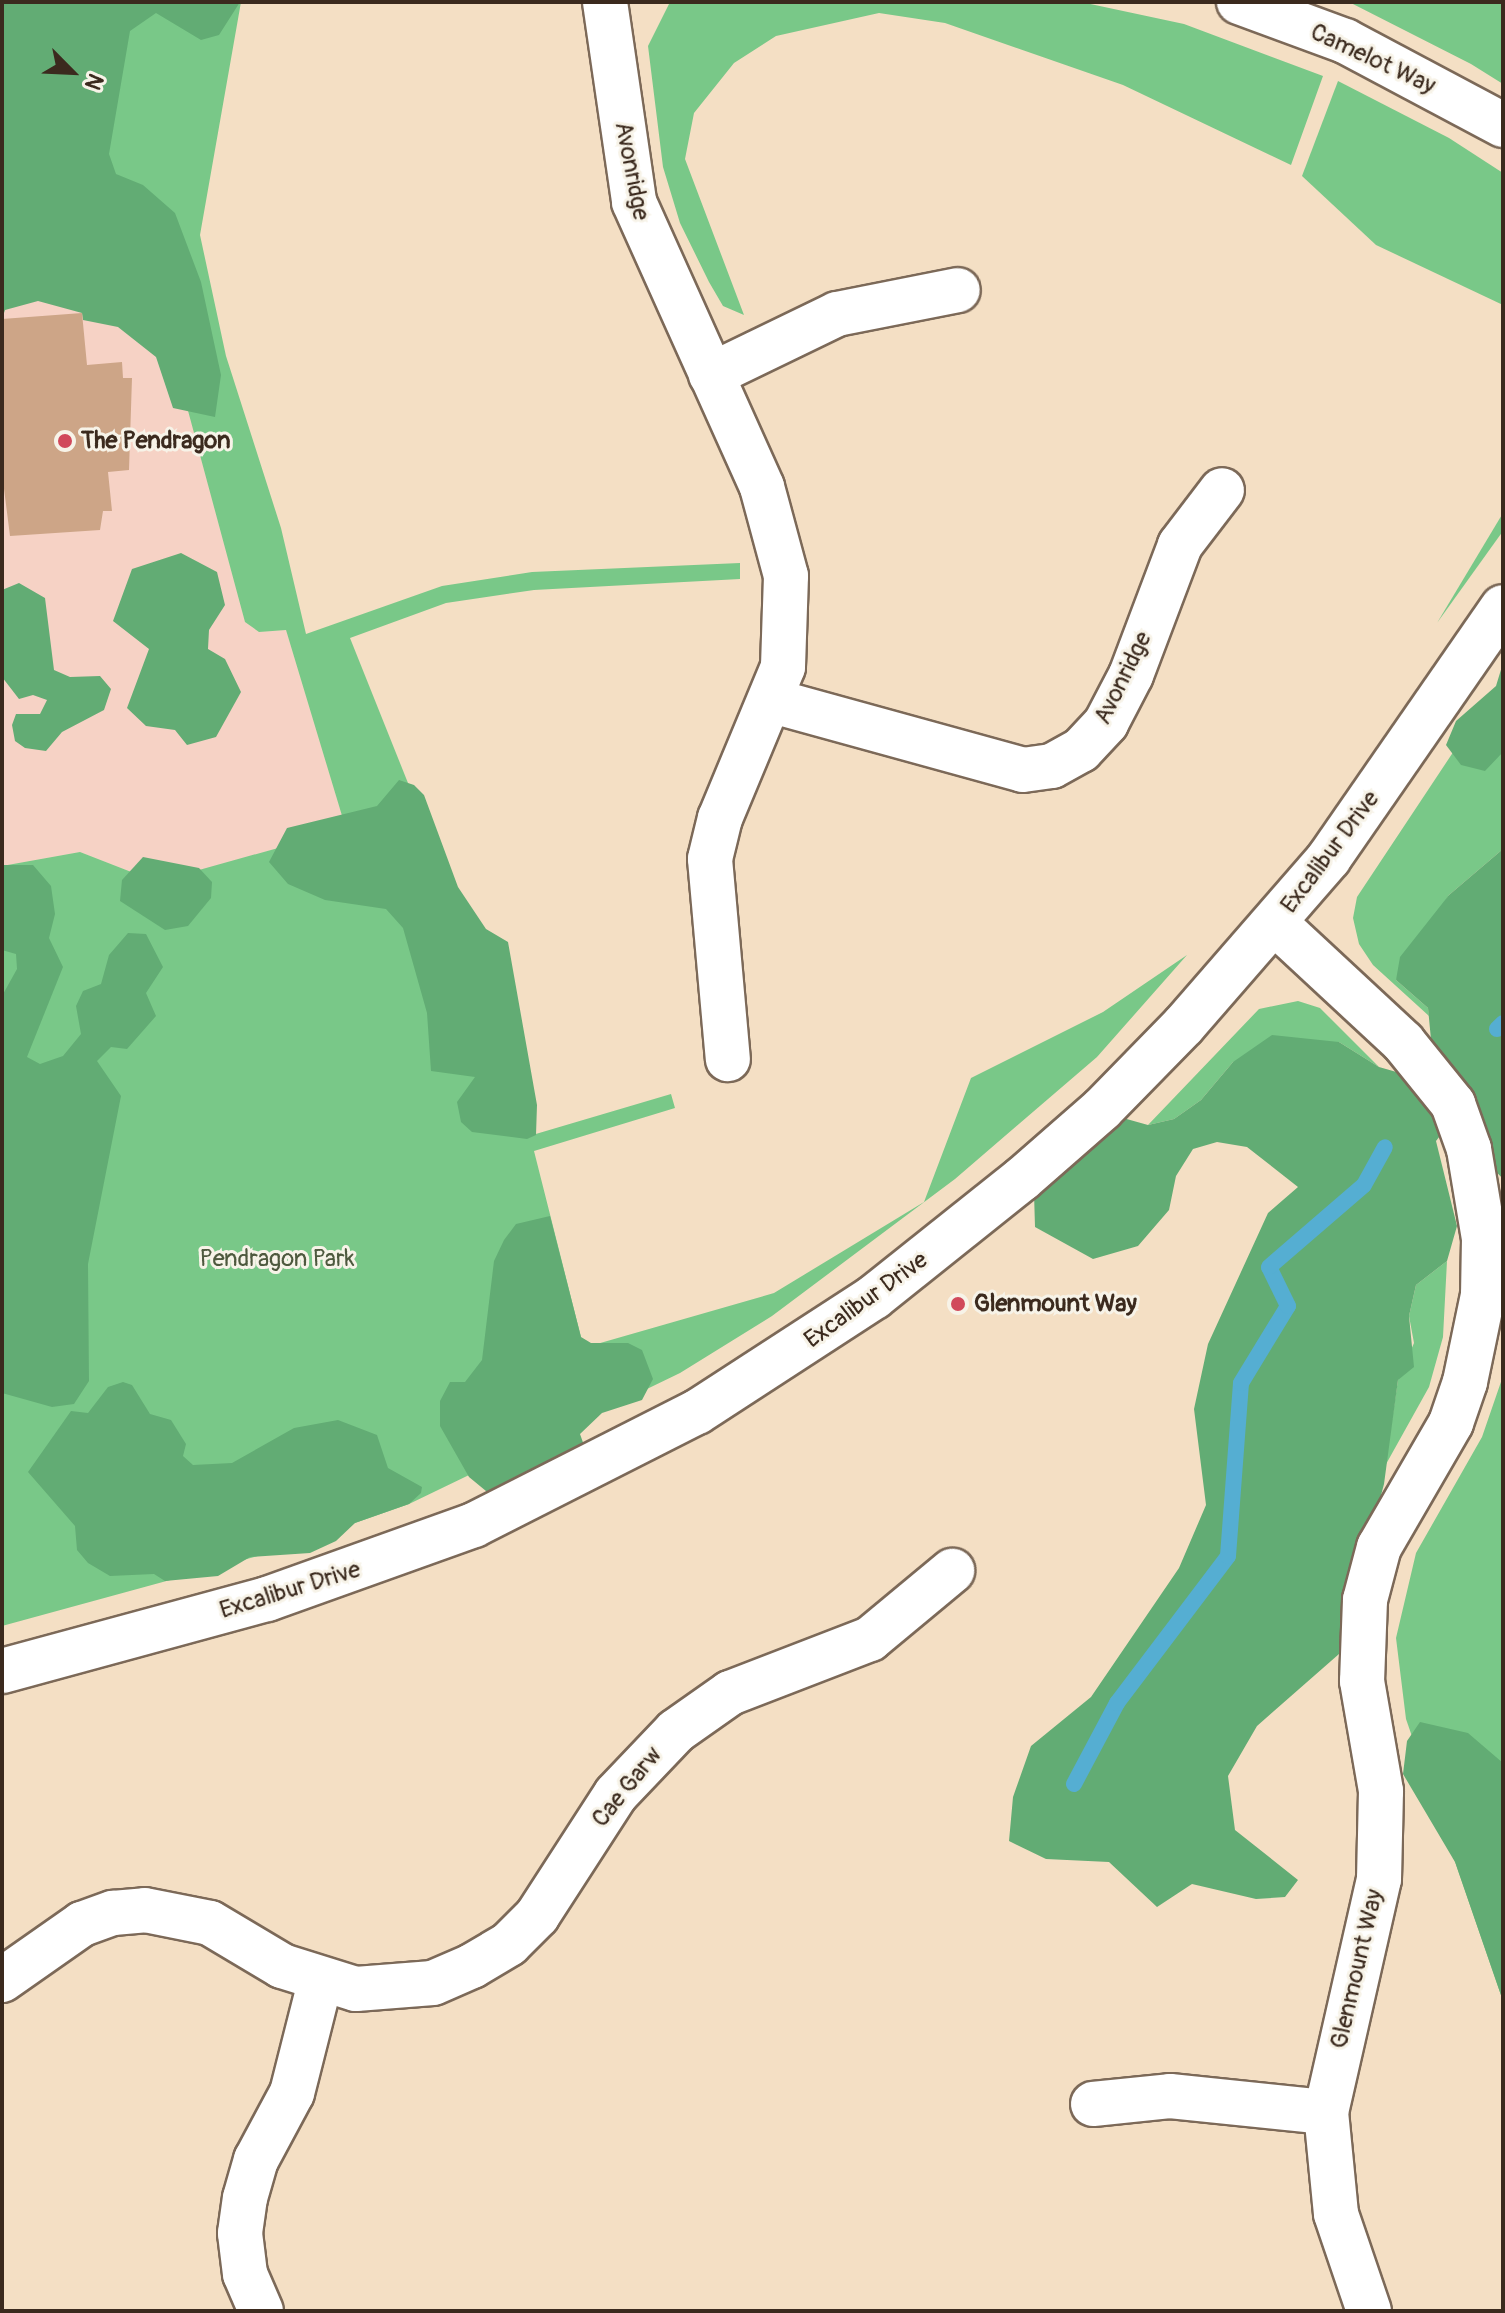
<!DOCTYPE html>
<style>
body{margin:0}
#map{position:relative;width:1505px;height:2313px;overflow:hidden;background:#f4dfc4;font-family:Pangolin,sans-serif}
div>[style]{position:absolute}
.built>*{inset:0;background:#f6d2c5}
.green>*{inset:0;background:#79c888}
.forest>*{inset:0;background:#62ac74}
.stream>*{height:16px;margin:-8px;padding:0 8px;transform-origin:8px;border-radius:8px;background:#55aed2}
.building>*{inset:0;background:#cda587}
.roads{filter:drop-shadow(2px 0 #7c6958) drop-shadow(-2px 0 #7c6958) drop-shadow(0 2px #7c6958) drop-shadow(0 -2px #7c6958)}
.minor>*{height:44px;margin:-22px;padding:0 22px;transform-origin:22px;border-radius:22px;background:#fff}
.dots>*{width:22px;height:22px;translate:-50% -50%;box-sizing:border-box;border:4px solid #f7f3e8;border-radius:50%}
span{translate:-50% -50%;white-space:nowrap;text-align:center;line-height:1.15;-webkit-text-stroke:6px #f7f3e8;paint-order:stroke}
.street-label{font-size:24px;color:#3b2a1e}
.poi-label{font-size:24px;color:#3b2a1e;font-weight:700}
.left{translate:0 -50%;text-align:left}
.park-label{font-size:24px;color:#4e593e}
.frame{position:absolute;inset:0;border:4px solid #3b2a1e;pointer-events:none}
.north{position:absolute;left:32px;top:32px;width:80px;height:80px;-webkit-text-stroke:6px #f7f3e8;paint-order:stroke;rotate:114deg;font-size:22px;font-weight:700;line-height:32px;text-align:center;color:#3b2a1e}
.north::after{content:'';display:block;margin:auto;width:28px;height:36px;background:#3b2a1e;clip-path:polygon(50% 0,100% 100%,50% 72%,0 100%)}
</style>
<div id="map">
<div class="built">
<i style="clip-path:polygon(156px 291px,245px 622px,259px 632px,286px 630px,346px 829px,173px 878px,139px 875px,80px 852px,2px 866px,2px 294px)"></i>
</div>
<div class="green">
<i style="clip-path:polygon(2px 2px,241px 2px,200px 235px,226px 356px,281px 528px,306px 634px,442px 586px,532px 572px,740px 563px,740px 579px,534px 590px,446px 603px,350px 638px,412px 793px,529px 1136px,671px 1094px,675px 1108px,534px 1151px,581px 1337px,548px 1358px,774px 1293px,924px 1202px,971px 1078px,1103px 1012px,1187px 955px,1097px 1057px,955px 1179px,772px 1316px,680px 1373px,409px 1504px,269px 1553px,2px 1626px,2px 866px,80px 852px,139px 875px,174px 877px,346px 829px,286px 630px,259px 632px,245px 622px,156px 292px)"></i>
<i style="clip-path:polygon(670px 2px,1081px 2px,1184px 24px,1323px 76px,1291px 165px,1123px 85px,945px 23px,879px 13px,776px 36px,734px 63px,694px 113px,685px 159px,744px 315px,723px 306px,709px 282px,680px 223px,663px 167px,648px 46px)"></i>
<i style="clip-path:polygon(1349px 2px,1503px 2px,1503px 84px,1471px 64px)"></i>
<i style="clip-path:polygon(1338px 81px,1449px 138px,1503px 173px,1503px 305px,1376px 245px,1302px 176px)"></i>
<i style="clip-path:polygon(1503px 513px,1503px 531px,1437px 623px)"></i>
<i style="clip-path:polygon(1503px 677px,1503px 849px,1449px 895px,1396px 980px,1428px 1008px,1429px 1016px,1373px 965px,1359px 944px,1353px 918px,1357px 897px)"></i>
<i style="clip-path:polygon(1298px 1001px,1320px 1008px,1379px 1067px,1339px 1042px,1233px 1062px,1201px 1100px,1174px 1119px,1148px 1125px,1259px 1009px)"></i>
<i style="clip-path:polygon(1447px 1261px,1443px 1337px,1429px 1387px,1385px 1466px,1398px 1380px,1414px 1343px,1409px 1316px,1416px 1285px)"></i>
<i style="clip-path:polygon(1503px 1376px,1503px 2001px,1406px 1719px,1396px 1638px,1416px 1553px,1482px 1437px)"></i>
</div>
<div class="forest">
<i style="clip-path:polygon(2px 2px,240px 2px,219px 35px,201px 40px,156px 13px,130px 31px,109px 154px,116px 174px,143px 185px,175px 213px,201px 282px,221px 375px,215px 417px,173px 408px,156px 357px,118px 327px,83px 320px,82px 313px,38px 301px,5px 310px,2px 319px)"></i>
<i style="clip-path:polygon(181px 553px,217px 572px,225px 605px,209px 630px,208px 649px,225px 659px,241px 692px,216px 737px,187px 745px,175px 730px,146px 726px,127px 708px,149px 649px,113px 621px,132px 569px)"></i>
<i style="clip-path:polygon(19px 583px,45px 598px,54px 670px,70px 677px,100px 676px,111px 689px,104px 710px,62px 732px,46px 751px,25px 748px,15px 741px,12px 725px,16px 714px,40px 714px,47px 700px,33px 695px,19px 699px,2px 677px,2px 590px)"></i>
<i style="clip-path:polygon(1503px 663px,1503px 752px,1485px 771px,1461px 765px,1446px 745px,1456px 721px,1496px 686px)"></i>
<i style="clip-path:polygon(399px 780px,414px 785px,424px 795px,458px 887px,486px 929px,508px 942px,537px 1105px,536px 1135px,527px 1139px,472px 1132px,461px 1122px,457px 1102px,475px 1077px,431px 1071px,427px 1013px,403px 928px,386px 909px,325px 900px,288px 884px,269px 862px,287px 828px,377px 806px)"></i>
<i style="clip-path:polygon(1503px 849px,1503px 1179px,1486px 1161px,1460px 1110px,1436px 1141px,1457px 1226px,1447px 1261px,1416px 1285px,1409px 1316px,1414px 1367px,1398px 1380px,1384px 1484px,1339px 1654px,1257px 1726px,1228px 1776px,1235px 1830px,1298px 1880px,1285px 1897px,1256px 1899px,1192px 1884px,1157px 1907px,1109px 1862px,1046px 1859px,1009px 1841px,1013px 1797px,1031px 1746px,1091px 1697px,1179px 1568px,1206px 1505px,1194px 1409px,1208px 1344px,1268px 1213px,1298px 1187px,1247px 1147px,1217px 1142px,1193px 1149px,1176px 1176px,1169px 1210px,1138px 1246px,1093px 1259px,1035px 1227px,1034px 1193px,1123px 1118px,1148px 1125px,1174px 1119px,1201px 1100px,1233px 1062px,1272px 1035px,1339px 1042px,1379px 1067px,1414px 1077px,1432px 1050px,1428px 1008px,1396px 980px,1400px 957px,1449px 895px)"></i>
<i style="clip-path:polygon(143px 857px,199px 868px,212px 882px,211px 898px,188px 926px,165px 930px,120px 901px,122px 880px)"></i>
<i style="clip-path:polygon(2px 865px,33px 865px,51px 886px,55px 914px,49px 938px,63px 967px,27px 1057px,40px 1064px,63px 1056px,81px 1034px,76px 1006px,83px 991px,101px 984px,109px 955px,128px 933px,146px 934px,163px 967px,146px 993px,156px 1016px,127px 1049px,111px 1047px,97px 1061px,121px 1096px,88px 1264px,89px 1381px,74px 1404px,52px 1407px,2px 1393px,2px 996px,17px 969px,16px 954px,2px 950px)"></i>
<i style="clip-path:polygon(550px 1216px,581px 1337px,591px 1343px,628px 1343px,642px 1350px,653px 1379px,642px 1400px,602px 1413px,580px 1434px,586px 1451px,505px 1494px,486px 1491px,469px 1477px,440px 1426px,440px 1401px,450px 1382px,465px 1382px,482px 1360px,494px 1261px,504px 1240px,516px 1224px)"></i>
<i style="clip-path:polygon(123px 1382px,132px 1385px,150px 1414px,171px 1420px,186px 1444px,183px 1456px,193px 1465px,232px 1463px,294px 1428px,338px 1420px,377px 1435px,388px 1468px,422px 1487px,421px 1493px,409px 1504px,355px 1523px,336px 1541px,310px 1553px,250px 1557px,218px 1576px,165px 1581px,154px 1574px,110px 1576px,88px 1563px,77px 1550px,75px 1526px,28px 1472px,71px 1411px,88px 1413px,108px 1387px)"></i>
<i style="clip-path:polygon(1420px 1722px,1468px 1733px,1503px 1763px,1503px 2001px,1455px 1862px,1403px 1774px,1407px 1741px)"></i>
</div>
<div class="stream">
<i style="left:1497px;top:1029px;width:8px;rotate:-45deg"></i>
<i style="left:1074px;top:1784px;width:92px;rotate:-62deg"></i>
<i style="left:1117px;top:1703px;width:184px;rotate:-52.9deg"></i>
<i style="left:1228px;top:1556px;width:173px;rotate:-85.7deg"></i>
<i style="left:1241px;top:1383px;width:90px;rotate:-58.6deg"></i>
<i style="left:1288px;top:1306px;width:43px;rotate:-116deg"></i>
<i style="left:1269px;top:1267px;width:125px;rotate:-40.8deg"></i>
<i style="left:1364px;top:1185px;width:43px;rotate:-61.1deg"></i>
</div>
<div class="building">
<i style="clip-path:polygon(82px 313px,87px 365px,122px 362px,123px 378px,132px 378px,129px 470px,108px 472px,112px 511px,103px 511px,100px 530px,10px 536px,2px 473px,2px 319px)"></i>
</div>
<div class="roads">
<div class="minor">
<i style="left:605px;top:2px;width:202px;rotate:81.7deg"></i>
<i style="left:634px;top:202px;width:312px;rotate:65.8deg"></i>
<i style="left:762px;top:487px;width:92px;rotate:74.9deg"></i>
<i style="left:786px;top:576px;width:91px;rotate:91.9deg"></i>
<i style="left:783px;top:667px;width:164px;rotate:112.6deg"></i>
<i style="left:720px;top:818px;width:42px;rotate:103.7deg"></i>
<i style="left:710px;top:859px;width:201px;rotate:84.9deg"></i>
<i style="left:1239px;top:2px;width:113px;rotate:20.2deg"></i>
<i style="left:1345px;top:41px;width:179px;rotate:28deg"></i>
<i style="left:711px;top:375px;width:140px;rotate:-25.8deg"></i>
<i style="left:837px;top:314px;width:123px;rotate:-11.2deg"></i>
<i style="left:773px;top:701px;width:259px;rotate:15.4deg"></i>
<i style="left:1023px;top:770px;width:29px;rotate:-8deg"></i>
<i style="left:1052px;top:766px;width:33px;rotate:-29deg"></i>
<i style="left:1081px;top:750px;width:37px;rotate:-47deg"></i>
<i style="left:1106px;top:723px;width:54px;rotate:-62.5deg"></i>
<i style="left:1131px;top:675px;width:139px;rotate:-69.3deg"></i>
<i style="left:1180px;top:545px;width:69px;rotate:-52.6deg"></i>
<i style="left:1275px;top:923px;width:175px;rotate:42.9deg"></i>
<i style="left:1403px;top:1042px;width:80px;rotate:51.1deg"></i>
<i style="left:1453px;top:1104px;width:48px;rotate:70.4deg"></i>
<i style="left:1469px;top:1149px;width:91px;rotate:80.5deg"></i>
<i style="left:1484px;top:1239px;width:56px;rotate:91deg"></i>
<i style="left:1483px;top:1295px;width:89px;rotate:101.7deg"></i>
<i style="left:1465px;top:1382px;width:43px;rotate:108.9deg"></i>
<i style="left:1451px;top:1423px;width:143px;rotate:120.1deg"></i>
<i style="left:1379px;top:1547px;width:55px;rotate:104.8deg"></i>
<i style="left:1365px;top:1600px;width:81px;rotate:92.1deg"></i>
<i style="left:1362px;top:1681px;width:112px;rotate:80.2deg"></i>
<i style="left:1381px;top:1791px;width:88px;rotate:91.3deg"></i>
<i style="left:1379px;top:1879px;width:239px;rotate:102.8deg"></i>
<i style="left:1326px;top:2112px;width:102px;rotate:84.4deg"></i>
<i style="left:1336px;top:2214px;width:102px;rotate:71.2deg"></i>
<i style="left:2px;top:1671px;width:275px;rotate:-15.2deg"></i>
<i style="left:267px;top:1599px;width:220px;rotate:-19.7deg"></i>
<i style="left:474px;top:1525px;width:250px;rotate:-26.9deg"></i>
<i style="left:697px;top:1412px;width:211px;rotate:-33deg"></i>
<i style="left:874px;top:1297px;width:189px;rotate:-38.6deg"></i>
<i style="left:1022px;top:1179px;width:106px;rotate:-41.2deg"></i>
<i style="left:1102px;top:1109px;width:117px;rotate:-45.7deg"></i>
<i style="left:1184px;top:1025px;width:221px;rotate:-49deg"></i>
<i style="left:1329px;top:858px;width:305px;rotate:-55.3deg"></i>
<i style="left:2px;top:1980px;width:98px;rotate:-35deg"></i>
<i style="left:82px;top:1924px;width:33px;rotate:-20deg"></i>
<i style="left:113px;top:1913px;width:32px;rotate:-5deg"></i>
<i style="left:145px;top:1910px;width:66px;rotate:11.3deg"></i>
<i style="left:210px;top:1923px;width:84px;rotate:30.8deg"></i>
<i style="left:282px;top:1966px;width:77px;rotate:17.3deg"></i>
<i style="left:356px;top:1989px;width:77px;rotate:-4.5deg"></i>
<i style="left:433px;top:1983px;width:43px;rotate:-23.6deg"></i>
<i style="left:472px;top:1966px;width:43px;rotate:-30.7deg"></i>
<i style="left:509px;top:1944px;width:40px;rotate:-45deg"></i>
<i style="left:537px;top:1916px;width:145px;rotate:-57.1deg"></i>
<i style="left:616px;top:1794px;width:87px;rotate:-46.4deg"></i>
<i style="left:676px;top:1731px;width:66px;rotate:-35.1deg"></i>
<i style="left:730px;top:1693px;width:150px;rotate:-21.1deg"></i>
<i style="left:870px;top:1639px;width:107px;rotate:-39.7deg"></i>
<i style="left:1093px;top:2104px;width:77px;rotate:-5.9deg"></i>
<i style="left:1170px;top:2096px;width:157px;rotate:5.9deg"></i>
<i style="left:261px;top:2311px;width:40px;rotate:-113.4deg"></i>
<i style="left:245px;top:2274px;width:41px;rotate:-97deg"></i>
<i style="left:240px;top:2233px;width:35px;rotate:-82deg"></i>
<i style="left:245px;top:2198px;width:40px;rotate:-74deg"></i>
<i style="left:256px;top:2160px;width:76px;rotate:-61.8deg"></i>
<i style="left:292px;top:2093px;width:114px;rotate:-75.8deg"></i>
</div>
</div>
<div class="dots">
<i style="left:65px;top:441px;background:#d1495b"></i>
<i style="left:958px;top:1304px;background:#d1495b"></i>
</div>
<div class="street-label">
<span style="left:1373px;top:59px;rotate:25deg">Camelot Way</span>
<span style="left:632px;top:171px;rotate:79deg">Avonridge</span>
<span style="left:1123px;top:678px;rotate:-64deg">Avonridge</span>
<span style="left:1330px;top:852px;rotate:-53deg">Excalibur Drive</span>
<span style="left:866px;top:1300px;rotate:-36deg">Excalibur Drive</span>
<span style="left:290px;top:1590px;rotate:-17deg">Excalibur Drive</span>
<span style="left:627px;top:1787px;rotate:-51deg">Cae Garw</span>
<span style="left:1357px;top:1969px;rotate:-77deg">Glenmount Way</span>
</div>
<div class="poi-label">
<span class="left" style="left:81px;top:441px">The Pendragon</span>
<span class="left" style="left:974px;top:1304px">Glenmount Way</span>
</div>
<div class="park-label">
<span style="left:277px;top:1259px">Pendragon Park</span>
</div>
<div class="frame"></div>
<div class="north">N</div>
</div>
